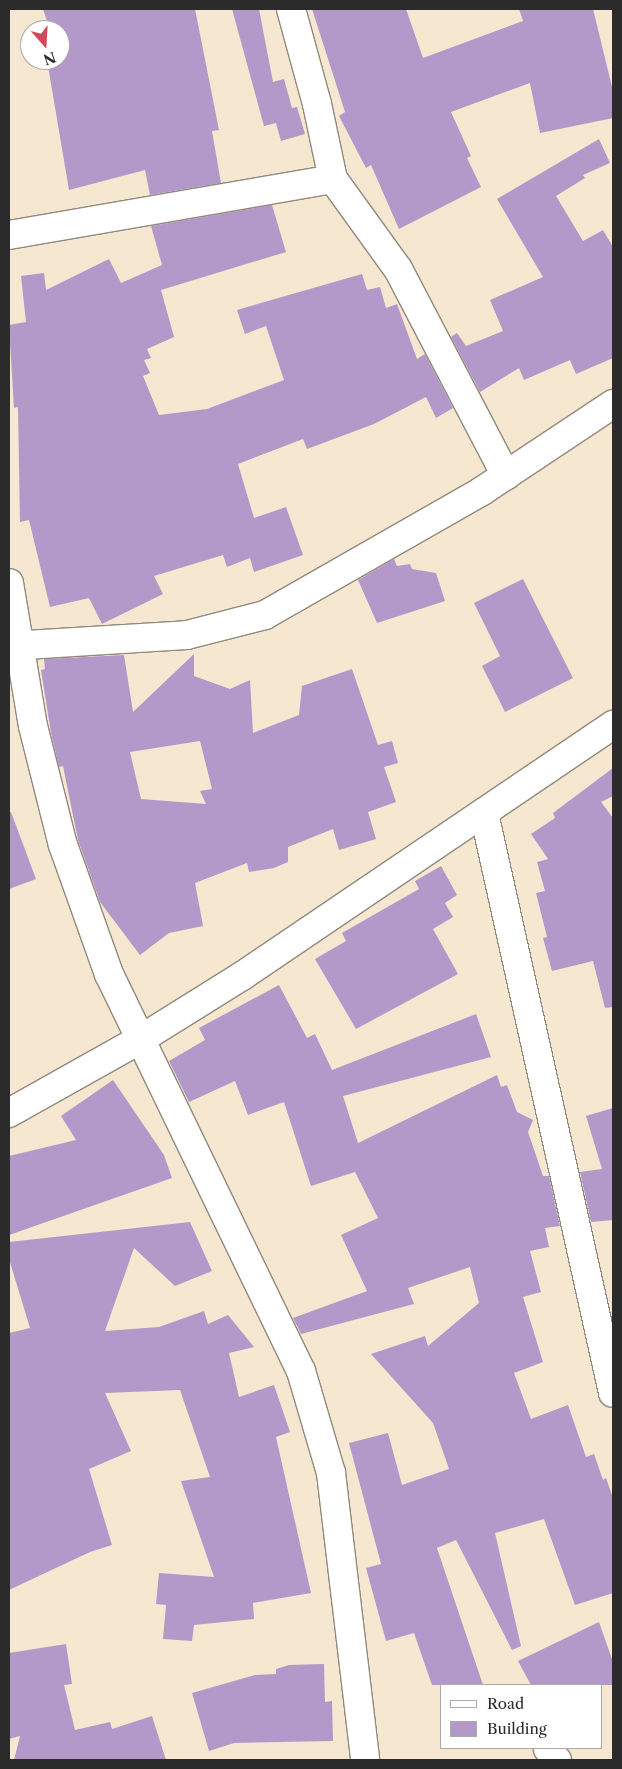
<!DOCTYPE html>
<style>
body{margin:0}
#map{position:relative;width:622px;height:1769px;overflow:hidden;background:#f5e7d0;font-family:"Libre Caslon Text",serif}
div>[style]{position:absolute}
.building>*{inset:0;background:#b399ca}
.roads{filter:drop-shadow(1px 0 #90897e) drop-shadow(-1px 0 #90897e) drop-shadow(0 1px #90897e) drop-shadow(0 -1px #90897e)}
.minor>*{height:28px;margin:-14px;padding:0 14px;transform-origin:14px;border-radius:14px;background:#fff}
span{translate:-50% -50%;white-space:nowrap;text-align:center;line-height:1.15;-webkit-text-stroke:4px #fff;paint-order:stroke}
.frame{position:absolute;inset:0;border:10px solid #2b2b2b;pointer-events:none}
.legend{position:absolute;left:440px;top:1684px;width:162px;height:65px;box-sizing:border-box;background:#fff;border:1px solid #aaa;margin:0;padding:6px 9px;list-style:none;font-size:15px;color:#2b2b2b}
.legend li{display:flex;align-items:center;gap:10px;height:25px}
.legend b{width:25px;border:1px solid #aaa}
.north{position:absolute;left:20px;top:20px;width:50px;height:50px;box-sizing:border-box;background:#fff;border:1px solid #aaa;border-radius:50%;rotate:161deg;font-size:14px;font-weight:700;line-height:20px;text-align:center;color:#2b2b2b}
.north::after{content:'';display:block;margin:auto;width:18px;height:22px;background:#d1495b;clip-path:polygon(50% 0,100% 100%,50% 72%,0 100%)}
</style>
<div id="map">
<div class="building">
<i style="clip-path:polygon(43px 9px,195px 9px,219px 130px,212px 131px,221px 183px,150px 195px,145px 170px,69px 190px,47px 60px,60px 60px,60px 30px,50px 30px)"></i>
<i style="clip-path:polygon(232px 9px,259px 9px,273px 82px,284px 79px,292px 108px,297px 107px,305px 134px,281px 141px,276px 123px,264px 126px)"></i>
<i style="clip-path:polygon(312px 9px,406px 9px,423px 58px,523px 21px,519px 9px,593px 9px,613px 91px,613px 118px,540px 133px,530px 83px,451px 112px,471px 156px,467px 158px,481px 187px,399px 229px,371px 165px,366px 168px,339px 116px,345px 112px)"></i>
<i style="clip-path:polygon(599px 139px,610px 163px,583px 175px,585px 178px,556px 196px,583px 241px,603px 230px,613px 247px,613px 358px,576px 374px,570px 360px,524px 380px,519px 368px,480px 392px,451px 337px,457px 333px,466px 346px,503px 331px,490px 300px,543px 277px,497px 199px)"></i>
<i style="clip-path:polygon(272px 205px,286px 252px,161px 290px,174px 337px,147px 349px,151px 358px,144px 360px,150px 373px,143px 376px,159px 415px,207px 409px,284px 380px,266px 326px,245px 334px,237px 310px,362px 274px,367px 290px,380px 287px,386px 308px,397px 304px,417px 359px,425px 354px,453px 408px,436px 418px,426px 397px,374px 424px,307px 449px,303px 439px,238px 464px,254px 518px,286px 507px,303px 555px,254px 572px,250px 558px,227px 567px,223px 555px,154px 576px,163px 594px,102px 624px,89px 598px,50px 607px,29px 520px,20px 522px,18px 407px,14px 408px,9px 325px,26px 322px,21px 276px,44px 273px,46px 290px,109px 259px,121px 283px,162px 265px,151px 226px)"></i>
<i style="clip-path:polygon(394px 559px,397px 566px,410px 564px,412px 569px,436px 573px,445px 601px,377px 623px,358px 580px)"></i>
<i style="clip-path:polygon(523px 579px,573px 678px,505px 712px,482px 666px,500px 656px,474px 603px)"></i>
<i style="clip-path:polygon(evenodd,194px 654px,194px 676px,230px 689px,250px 680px,253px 733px,299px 715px,302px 686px,352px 669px,378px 745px,392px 741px,398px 763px,384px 767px,396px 802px,368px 812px,376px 839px,339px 850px,333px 829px,288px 847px,288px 862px,274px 868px,249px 872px,247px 863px,195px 883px,203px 926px,169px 933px,140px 955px,100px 902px,78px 840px,63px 766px,59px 767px,51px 733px,41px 670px,45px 669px,44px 659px,124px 655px,133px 712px,194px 654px,200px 741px,212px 789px,200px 791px,206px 804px,141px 799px,130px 752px,200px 741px)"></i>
<i style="clip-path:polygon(613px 768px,613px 796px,601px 802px,613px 818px,613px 1007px,605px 1008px,593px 961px,552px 971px,543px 938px,547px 937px,536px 893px,545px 891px,537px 862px,548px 859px,531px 834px,555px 818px,553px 813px)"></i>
<i style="clip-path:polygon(11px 812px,36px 879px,9px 889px,9px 813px)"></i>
<i style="clip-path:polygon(441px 866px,457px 895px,445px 903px,453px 917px,433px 929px,458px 974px,356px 1029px,315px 959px,346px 941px,342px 933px,419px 889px,415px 881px)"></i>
<i style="clip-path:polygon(279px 985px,307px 1038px,315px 1034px,332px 1070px,476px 1014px,491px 1057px,343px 1096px,358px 1143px,497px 1075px,501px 1087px,507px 1085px,517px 1112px,533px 1120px,528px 1132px,543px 1176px,549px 1176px,560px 1226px,545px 1228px,549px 1247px,530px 1251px,541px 1292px,523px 1297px,543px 1362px,514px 1373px,531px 1419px,568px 1405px,586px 1457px,594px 1454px,603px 1480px,606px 1478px,613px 1498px,613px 1593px,575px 1605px,544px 1519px,495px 1533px,521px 1646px,512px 1650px,456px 1540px,437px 1548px,483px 1685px,432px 1685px,414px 1633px,386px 1641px,366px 1568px,381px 1564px,349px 1443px,388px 1433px,402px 1485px,449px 1469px,433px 1423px,371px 1354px,425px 1336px,428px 1346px,479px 1303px,470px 1267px,408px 1288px,414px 1304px,301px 1334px,293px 1318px,367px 1291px,341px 1235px,378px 1218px,355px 1172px,311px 1186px,284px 1102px,248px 1115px,235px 1081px,189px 1102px,169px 1061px,205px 1040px,199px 1028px)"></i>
<i style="clip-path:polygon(113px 1080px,164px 1155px,172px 1178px,9px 1235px,9px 1156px,76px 1140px,61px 1116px)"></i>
<i style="clip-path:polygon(613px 1108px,613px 1220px,591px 1222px,580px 1172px,602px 1169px,586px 1116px)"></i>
<i style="clip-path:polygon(190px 1222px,212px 1271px,175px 1286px,134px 1248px,105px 1331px,159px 1327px,204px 1311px,208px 1324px,228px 1315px,254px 1347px,229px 1353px,239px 1397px,274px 1385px,290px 1432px,276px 1437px,311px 1593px,253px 1603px,254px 1619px,194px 1625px,192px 1641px,163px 1639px,166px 1605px,156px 1604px,159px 1573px,214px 1577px,181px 1481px,210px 1477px,180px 1390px,105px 1393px,131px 1451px,89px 1469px,112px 1545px,90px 1552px,9px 1590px,9px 1333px,30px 1328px,9px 1259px,9px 1242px)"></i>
<i style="clip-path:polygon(599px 1622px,613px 1662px,613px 1685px,531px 1685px,518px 1661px)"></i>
<i style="clip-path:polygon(66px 1644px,72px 1684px,64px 1685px,75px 1730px,110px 1722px,112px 1729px,152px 1716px,166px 1760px,14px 1760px,20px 1736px,9px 1739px,9px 1653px)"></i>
<i style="clip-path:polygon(324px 1664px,325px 1702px,332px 1701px,333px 1741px,234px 1743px,209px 1751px,192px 1693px,255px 1675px,276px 1674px,276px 1669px,289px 1665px)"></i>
</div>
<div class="roads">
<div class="minor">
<i style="left:291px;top:9px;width:98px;rotate:74.7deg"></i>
<i style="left:317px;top:104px;width:77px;rotate:78deg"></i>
<i style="left:333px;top:179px;width:111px;rotate:54.2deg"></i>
<i style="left:398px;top:269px;width:233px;rotate:62.4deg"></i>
<i style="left:9px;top:235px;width:329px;rotate:-9.8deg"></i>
<i style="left:9px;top:583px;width:145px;rotate:80.5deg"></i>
<i style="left:33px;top:726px;width:123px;rotate:75.9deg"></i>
<i style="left:63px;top:845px;width:137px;rotate:70.4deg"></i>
<i style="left:109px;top:974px;width:441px;rotate:64.2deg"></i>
<i style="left:301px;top:1371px;width:106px;rotate:73.6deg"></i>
<i style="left:331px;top:1473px;width:289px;rotate:83.2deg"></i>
<i style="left:9px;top:646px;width:178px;rotate:-3.5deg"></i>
<i style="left:187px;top:635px;width:81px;rotate:-14.4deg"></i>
<i style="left:265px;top:615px;width:250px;rotate:-29.7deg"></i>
<i style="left:482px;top:491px;width:157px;rotate:-33.6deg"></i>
<i style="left:484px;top:813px;width:594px;rotate:77.46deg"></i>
<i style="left:9px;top:1113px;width:151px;rotate:-29.3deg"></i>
<i style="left:141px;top:1039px;width:119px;rotate:-32deg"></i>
<i style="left:242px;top:976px;width:448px;rotate:-34.1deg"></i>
<i style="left:548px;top:1749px;width:14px;rotate:51deg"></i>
</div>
</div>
<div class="frame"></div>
<ul class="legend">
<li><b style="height:6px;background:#fff"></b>Road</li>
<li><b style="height:14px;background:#b399ca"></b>Building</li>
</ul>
<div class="north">N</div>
</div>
